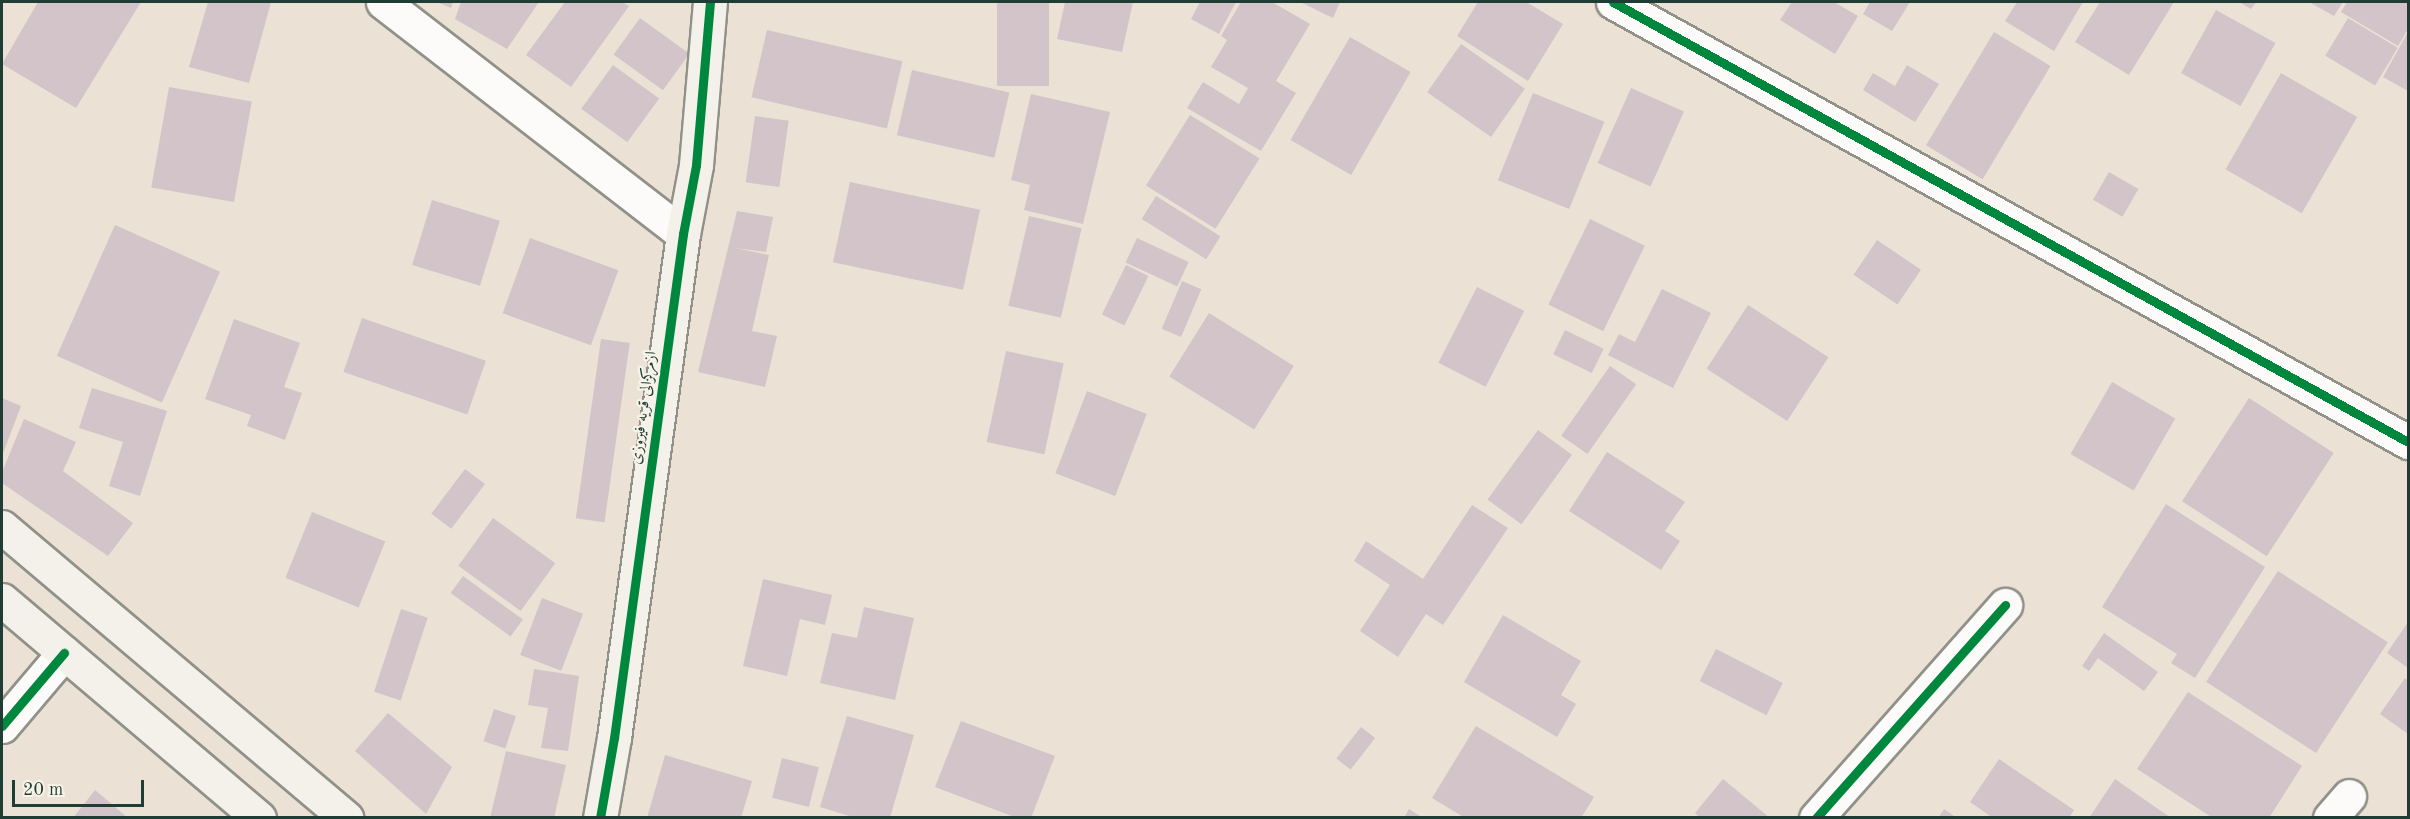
<!DOCTYPE html>
<meta charset="utf-8">
<style>
body{margin:0}
#map{position:relative;width:2410px;height:819px;overflow:hidden;background:#ebe2d5;font-family:"Old Standard TT",Amiri,serif}
div>[style]{position:absolute}
.building>*{inset:0;background:#d2c4c9;transform-origin:0 0}
.roads{filter:drop-shadow(2px 0 #909189) drop-shadow(-2px 0 #909189) drop-shadow(0 2px #909189) drop-shadow(0 -2px #909189)}
.street>*{height:33px;margin:-16.5px;padding:0 16.5px;transform-origin:16.5px;border-radius:16.5px;background:#fcfbf9}
.secondary>*{height:33px;margin:-16.5px;padding:0 16.5px;transform-origin:16.5px;border-radius:16.5px;background:#f4f0ea}
.cycleway>*{height:9px;margin:-4.5px;padding:0 4.5px;transform-origin:4.5px;border-radius:4.5px;background:#00873e}
span{translate:-50% -50%;white-space:nowrap;text-align:center;line-height:1.15;-webkit-text-stroke:4.5px #f7f3e8;paint-order:stroke}
.street-label{font-size:16px;color:#1f3d34}
.frame{position:absolute;inset:0;border:3px solid #1f3d34;pointer-events:none}
.scale{position:absolute;left:12px;top:780px;width:132px;height:27px;box-sizing:border-box;border:3px solid #1f3d34;border-top:0;padding-left:8px;font-size:18px;line-height:21px;white-space:nowrap;color:#1f3d34;-webkit-text-stroke:4px #f7f3e8;paint-order:stroke}
</style>
<div id="map">
<div class="building">
<i style="clip-path:polygon(38px 2px,141px 2px,76px 108px,2px 64px)"></i>
<i style="clip-path:polygon(208px 2px,271px 2px,249px 83px,189px 67px)"></i>
<i style="clip-path:polygon(437px 2px,453px 2px,451px 8px)"></i>
<i style="clip-path:polygon(461px 2px,539px 2px,507px 49px,455px 19px)"></i>
<i style="clip-path:polygon(565px 2px,622px 2px,629px 6px,571px 87px,526px 55px)"></i>
<i style="left:997px;top:2px;width:52px;height:84px"></i>
<i style="clip-path:polygon(1065px 2px,1133px 2px,1122px 52px,1057px 39px)"></i>
<i style="clip-path:polygon(1200px 2px,1236px 2px,1219px 34px,1191px 19px)"></i>
<i style="clip-path:polygon(1241px 2px,1272px 2px,1310px 24px,1276px 81px,1296px 93px,1261px 151px,1187px 108px,1203px 82px,1239px 104px,1248px 88px,1211px 67px,1227px 40px,1221px 36px)"></i>
<i style="clip-path:polygon(1300px 2px,1340px 2px,1333px 18px)"></i>
<i style="clip-path:polygon(1478px 2px,1526px 2px,1563px 24px,1528px 81px,1457px 36px)"></i>
<i style="clip-path:polygon(1792px 2px,1834px 2px,1858px 16px,1835px 54px,1780px 20px)"></i>
<i style="clip-path:polygon(1870px 2px,1910px 2px,1892px 31px,1863px 14px)"></i>
<i style="clip-path:polygon(2017px 2px,2083px 2px,2054px 51px,2005px 21px)"></i>
<i style="clip-path:polygon(2100px 2px,2174px 2px,2129px 75px,2075px 42px)"></i>
<i style="clip-path:polygon(2239px 2px,2256px 2px,2251px 9px)"></i>
<i style="clip-path:polygon(2309px 2px,2343px 2px,2334px 16px)"></i>
<i style="clip-path:polygon(2347px 2px,2408px 2px,2408px 29px,2398px 46px,2341px 12px)"></i>
<i style="left:2216px;top:10px;width:68px;height:72px;rotate:29deg"></i>
<i style="left:640px;top:18px;width:61px;height:45px;rotate:36deg"></i>
<i style="left:2348px;top:18px;width:58px;height:44px;rotate:31deg"></i>
<i style="left:767px;top:30px;width:139px;height:69px;rotate:13deg"></i>
<i style="left:1994px;top:32px;width:66px;height:132px;rotate:31deg"></i>
<i style="clip-path:polygon(2408px 32px,2408px 91px,2383px 77px)"></i>
<i style="left:1350px;top:37px;width:70px;height:119px;rotate:30deg"></i>
<i style="left:1461px;top:44px;width:78px;height:59px;rotate:35deg"></i>
<i style="left:613px;top:65px;width:57px;height:54px;rotate:36deg"></i>
<i style="clip-path:polygon(1907px 65px,1939px 84px,1915px 122px,1863px 90px,1873px 73px,1895px 86px)"></i>
<i style="left:912px;top:70px;width:100px;height:67px;rotate:13deg"></i>
<i style="left:2281px;top:73px;width:88px;height:111px;rotate:30deg"></i>
<i style="left:169px;top:87px;width:84px;height:102px;rotate:10deg"></i>
<i style="left:1631px;top:88px;width:58px;height:82px;rotate:24deg"></i>
<i style="left:1533px;top:93px;width:77px;height:94px;rotate:22deg"></i>
<i style="clip-path:polygon(1031px 94px,1110px 112px,1083px 224px,1024px 210px,1030px 185px,1011px 180px)"></i>
<i style="left:1190px;top:115px;width:82px;height:83px;rotate:32deg"></i>
<i style="left:755px;top:116px;width:34px;height:67px;rotate:8deg"></i>
<i style="left:2109px;top:172px;width:34px;height:32px;rotate:30deg"></i>
<i style="left:850px;top:182px;width:133px;height:82px;rotate:12deg"></i>
<i style="left:1156px;top:196px;width:76px;height:27px;rotate:32deg"></i>
<i style="left:432px;top:200px;width:71px;height:68px;rotate:17deg"></i>
<i style="clip-path:polygon(737px 211px,773px 217px,766px 252px,735px 248px,769px 255px,752px 331px,777px 336px,765px 387px,698px 372px)"></i>
<i style="left:1029px;top:216px;width:54px;height:92px;rotate:13deg"></i>
<i style="left:1590px;top:219px;width:61px;height:95px;rotate:26deg"></i>
<i style="left:115px;top:225px;width:115px;height:143px;rotate:24deg"></i>
<i style="left:530px;top:238px;width:94px;height:80px;rotate:20deg"></i>
<i style="left:1137px;top:238px;width:57px;height:27px;rotate:25deg"></i>
<i style="left:1877px;top:240px;width:53px;height:42px;rotate:34deg"></i>
<i style="left:1126px;top:265px;width:25px;height:55px;rotate:26deg"></i>
<i style="left:1182px;top:281px;width:21px;height:52px;rotate:23deg"></i>
<i style="left:1477px;top:287px;width:53px;height:85px;rotate:27deg"></i>
<i style="clip-path:polygon(1662px 289px,1711px 313px,1673px 388px,1608px 355px,1619px 334px,1635px 342px)"></i>
<i style="left:1748px;top:305px;width:96px;height:76px;rotate:33deg"></i>
<i style="left:1209px;top:313px;width:100px;height:75px;rotate:32deg"></i>
<i style="left:362px;top:318px;width:131px;height:57px;rotate:19deg"></i>
<i style="clip-path:polygon(234px 319px,300px 343px,284px 387px,302px 393px,285px 440px,247px 426px,251px 415px,205px 399px)"></i>
<i style="left:1565px;top:330px;width:43px;height:27px;rotate:26deg"></i>
<i style="left:601px;top:339px;width:29px;height:181px;rotate:8deg"></i>
<i style="left:1006px;top:351px;width:59px;height:93px;rotate:12deg"></i>
<i style="left:1610px;top:366px;width:32px;height:85px;rotate:35deg"></i>
<i style="left:2112px;top:382px;width:73px;height:83px;rotate:30deg"></i>
<i style="clip-path:polygon(92px 388px,167px 411px,140px 496px,109px 486px,123px 442px,79px 428px)"></i>
<i style="left:1087px;top:391px;width:64px;height:88px;rotate:21deg"></i>
<i style="clip-path:polygon(2px 398px,21px 406px,2px 456px)"></i>
<i style="left:2249px;top:398px;width:101px;height:123px;rotate:33deg"></i>
<i style="clip-path:polygon(24px 419px,76px 442px,63px 471px,133px 523px,108px 556px,2px 483px,2px 472px)"></i>
<i style="left:1538px;top:430px;width:42px;height:86px;rotate:36deg"></i>
<i style="clip-path:polygon(1607px 452px,1685px 502px,1665px 531px,1680px 541px,1661px 570px,1569px 511px)"></i>
<i style="left:465px;top:469px;width:25px;height:56px;rotate:37deg"></i>
<i style="clip-path:polygon(2166px 504px,2265px 567px,2195px 678px,2171px 663px,2177px 654px,2102px 607px)"></i>
<i style="clip-path:polygon(1472px 505px,1508px 528px,1443px 625px,1426px 614px,1398px 657px,1360px 631px,1390px 585px,1354px 561px,1366px 541px,1423px 579px)"></i>
<i style="left:312px;top:512px;width:79px;height:71px;rotate:22deg"></i>
<i style="left:493px;top:518px;width:77px;height:59px;rotate:36deg"></i>
<i style="left:2278px;top:571px;width:131px;height:132px;rotate:33deg"></i>
<i style="left:463px;top:576px;width:74px;height:21px;rotate:36deg"></i>
<i style="clip-path:polygon(763px 579px,832px 595px,825px 625px,800px 619px,787px 676px,743px 666px)"></i>
<i style="left:542px;top:598px;width:44px;height:61px;rotate:21deg"></i>
<i style="clip-path:polygon(864px 607px,914px 618px,895px 700px,820px 683px,832px 633px,857px 638px)"></i>
<i style="left:401px;top:609px;width:28px;height:87px;rotate:18deg"></i>
<i style="clip-path:polygon(1503px 615px,1581px 661px,1561px 695px,1576px 704px,1557px 737px,1464px 682px)"></i>
<i style="clip-path:polygon(2408px 622px,2408px 668px,2387px 653px)"></i>
<i style="clip-path:polygon(2104px 633px,2158px 672px,2144px 691px,2098px 658px,2089px 671px,2082px 666px)"></i>
<i style="left:1716px;top:649px;width:75px;height:36px;rotate:27deg"></i>
<i style="clip-path:polygon(534px 669px,579px 676px,568px 751px,541px 748px,548px 708px,528px 705px)"></i>
<i style="clip-path:polygon(2405px 678px,2408px 681px,2408px 734px,2380px 714px)"></i>
<i style="clip-path:polygon(2188px 692px,2302px 766px,2269px 818px,2213px 818px,2137px 769px)"></i>
<i style="left:494px;top:709px;width:23px;height:34px;rotate:18deg"></i>
<i style="clip-path:polygon(388px 713px,452px 767px,426px 814px,355px 751px)"></i>
<i style="clip-path:polygon(847px 716px,914px 735px,890px 818px,856px 818px,820px 807px)"></i>
<i style="clip-path:polygon(961px 721px,1055px 756px,1031px 818px,1017px 818px,935px 787px)"></i>
<i style="clip-path:polygon(1476px 726px,1594px 797px,1581px 818px,1465px 818px,1432px 798px)"></i>
<i style="left:1361px;top:727px;width:18px;height:40px;rotate:38deg"></i>
<i style="clip-path:polygon(506px 751px,566px 765px,554px 818px,490px 818px)"></i>
<i style="clip-path:polygon(665px 755px,752px 781px,741px 818px,647px 818px)"></i>
<i style="left:782px;top:758px;width:38px;height:41px;rotate:14deg"></i>
<i style="clip-path:polygon(1999px 759px,2074px 810px,2069px 818px,1993px 818px,1970px 802px)"></i>
<i style="clip-path:polygon(1723px 779px,1770px 818px,1700px 818px,1695px 813px)"></i>
<i style="clip-path:polygon(2115px 779px,2171px 818px,2089px 818px)"></i>
<i style="clip-path:polygon(95px 790px,128px 818px,73px 818px)"></i>
<i style="clip-path:polygon(1409px 809px,1423px 818px,1404px 818px)"></i>
<i style="clip-path:polygon(1944px 809px,1957px 818px,1938px 818px)"></i>
</div>
<div class="roads">
<div class="street">
<i style="left:383px;top:2px;width:379px;rotate:37.7deg"></i>
<i style="left:1613px;top:2px;width:909px;rotate:28.96deg"></i>
<i style="left:2px;top:726px;width:96px;rotate:-49.7deg"></i>
<i style="left:1816px;top:818px;width:285px;rotate:-48.4deg"></i>
<i style="left:2330px;top:818px;width:29px;rotate:-49deg"></i>
</div>
<div class="secondary">
<i style="left:2px;top:527px;width:451px;rotate:40.2deg"></i>
<i style="left:2px;top:600px;width:337px;rotate:40.3deg"></i>
<i style="left:600px;top:818px;width:81px;rotate:-80.1deg"></i>
<i style="left:614px;top:738px;width:509px;rotate:-82.2deg"></i>
<i style="left:683px;top:234px;width:70px;rotate:-79.3deg"></i>
<i style="left:696px;top:165px;width:164px;rotate:-85.1deg"></i>
</div>
</div>
<div class="cycleway">
<i style="left:1613px;top:2px;width:909px;rotate:28.96deg"></i>
<i style="left:2px;top:726px;width:96px;rotate:-49.7deg"></i>
<i style="left:600px;top:818px;width:81px;rotate:-80.1deg"></i>
<i style="left:614px;top:738px;width:509px;rotate:-82.2deg"></i>
<i style="left:683px;top:234px;width:70px;rotate:-79.3deg"></i>
<i style="left:696px;top:165px;width:164px;rotate:-85.1deg"></i>
<i style="left:1816px;top:818px;width:285px;rotate:-48.4deg"></i>
</div>
<div class="street-label">
<span style="left:644px;top:408px;rotate:-82deg">ازمرکزالی قریه فیروزی</span>
</div>
<div class="frame"></div>
<div class="scale">20 m</div>
</div>
